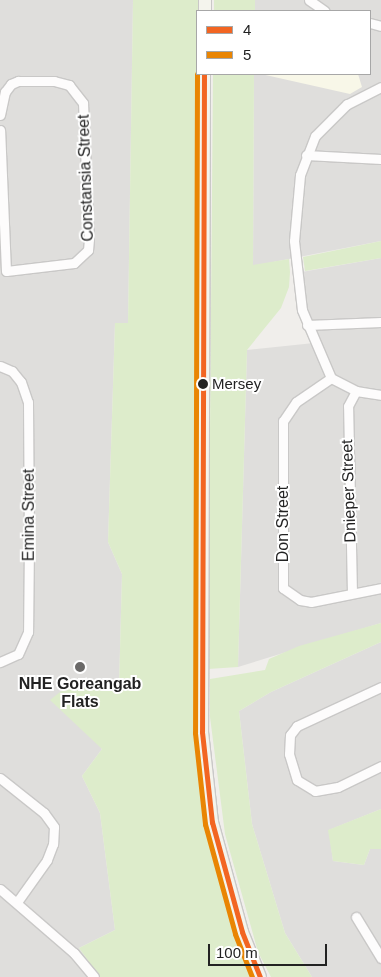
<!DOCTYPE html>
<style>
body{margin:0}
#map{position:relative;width:381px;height:977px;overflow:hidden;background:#f0eeeb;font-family:Arial,sans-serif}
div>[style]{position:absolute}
.residential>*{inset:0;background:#dfdedc}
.education>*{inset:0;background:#f8f7e8}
.grass>*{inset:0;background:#ddeccb;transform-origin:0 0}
.roads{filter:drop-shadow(1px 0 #c9c8c7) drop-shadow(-1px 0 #c9c8c7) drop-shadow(0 1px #c9c8c7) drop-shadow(0 -1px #c9c8c7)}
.minor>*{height:9px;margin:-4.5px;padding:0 4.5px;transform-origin:4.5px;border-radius:4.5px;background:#fdfcfc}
.secondary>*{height:12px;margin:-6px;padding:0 6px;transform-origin:6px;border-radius:6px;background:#f4f4ed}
.bus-1>*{height:5px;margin:-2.5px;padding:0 2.5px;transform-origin:2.5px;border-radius:2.5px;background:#f26522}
.bus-2>*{height:5px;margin:-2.5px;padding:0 2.5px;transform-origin:2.5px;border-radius:2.5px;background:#e98503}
.dots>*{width:14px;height:14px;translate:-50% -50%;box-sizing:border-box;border:2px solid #fff;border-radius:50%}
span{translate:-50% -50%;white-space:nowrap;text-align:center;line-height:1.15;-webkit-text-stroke:4px #fff;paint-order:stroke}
.bus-label{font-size:15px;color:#222}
.left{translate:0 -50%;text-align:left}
.street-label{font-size:16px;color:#222}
.poi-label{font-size:16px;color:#222;font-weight:700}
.legend{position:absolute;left:196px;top:10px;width:175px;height:65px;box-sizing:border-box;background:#fff;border:1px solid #a7a7a7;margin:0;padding:6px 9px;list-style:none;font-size:15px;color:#222}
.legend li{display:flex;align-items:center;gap:10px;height:25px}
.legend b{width:25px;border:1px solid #a7a7a7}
.scale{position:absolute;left:208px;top:944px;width:119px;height:22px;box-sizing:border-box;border:2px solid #222;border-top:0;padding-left:6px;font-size:15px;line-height:18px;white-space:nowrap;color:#222;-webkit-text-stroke:4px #fff;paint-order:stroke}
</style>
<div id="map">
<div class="residential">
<i style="clip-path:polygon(0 0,133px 0,128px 323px,115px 323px,108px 542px,122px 574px,119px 687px,65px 688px,102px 749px,82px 776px,100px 813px,115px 930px,79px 948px,100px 977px,0 977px)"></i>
<i style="clip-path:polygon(255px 0,381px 0,381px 241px,253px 266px,254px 74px,370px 74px,370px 11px,255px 11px)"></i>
<i style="clip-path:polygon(381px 258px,381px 623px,238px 667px,247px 350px,314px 343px,296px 273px)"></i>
<i style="clip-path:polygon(381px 642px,381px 809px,329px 830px,333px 861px,364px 865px,370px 849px,381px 849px,381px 977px,312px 977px,285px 933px,252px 824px,239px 711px,271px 692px)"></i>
</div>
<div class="education">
<i style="clip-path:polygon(261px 74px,358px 74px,362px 87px,350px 94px)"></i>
</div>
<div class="grass">
<i style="clip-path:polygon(133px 0,205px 0,205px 11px,197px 11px,197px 74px,204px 74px,206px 787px,260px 977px,100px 977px,79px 948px,115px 930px,100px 813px,82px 776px,102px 749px,50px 700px,65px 688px,119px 687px,122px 574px,108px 542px,115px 323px,128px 323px)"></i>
<i style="left:214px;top:0;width:41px;height:11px"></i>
<i style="clip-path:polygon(213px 74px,254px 74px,253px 265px,289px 259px,290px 272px,289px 287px,281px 308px,247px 350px,238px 667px,208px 669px)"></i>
<i style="clip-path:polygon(381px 241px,381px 258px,305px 271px,303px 257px)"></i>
<i style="clip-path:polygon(381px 623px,381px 642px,271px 692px,239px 711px,252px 824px,285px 933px,312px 977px,271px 977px,258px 952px,225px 834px,210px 717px,210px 679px,265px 670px,269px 659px,299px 646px)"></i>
<i style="clip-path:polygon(381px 809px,381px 849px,370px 849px,364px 865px,333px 861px,328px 830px)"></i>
</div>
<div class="roads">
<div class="minor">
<i style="left:309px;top:0;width:19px;rotate:35deg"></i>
<i style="left:370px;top:23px;width:11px;rotate:15deg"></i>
<i style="left:381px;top:87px;width:38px;rotate:153deg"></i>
<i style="left:347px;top:104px;width:45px;rotate:135deg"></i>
<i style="left:315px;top:136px;width:42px;rotate:111deg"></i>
<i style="left:300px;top:175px;width:66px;rotate:95.2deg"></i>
<i style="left:294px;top:241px;width:69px;rotate:83.4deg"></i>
<i style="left:302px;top:310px;width:74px;rotate:66.9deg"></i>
<i style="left:331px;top:378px;width:28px;rotate:27deg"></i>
<i style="left:356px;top:391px;width:25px;rotate:9deg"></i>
<i style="left:0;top:115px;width:24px;rotate:-78deg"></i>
<i style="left:5px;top:92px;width:10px;rotate:-53deg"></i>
<i style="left:11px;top:84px;width:8px;rotate:-23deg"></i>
<i style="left:18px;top:81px;width:36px"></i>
<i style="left:54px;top:81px;width:16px;rotate:15deg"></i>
<i style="left:69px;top:85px;width:23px;rotate:52deg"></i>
<i style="left:83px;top:103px;width:136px;rotate:87.5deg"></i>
<i style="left:89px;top:239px;width:11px;rotate:95deg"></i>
<i style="left:88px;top:250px;width:19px;rotate:137deg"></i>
<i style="left:74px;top:263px;width:68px;rotate:173.3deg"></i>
<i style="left:6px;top:271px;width:141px;rotate:-92.4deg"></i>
<i style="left:306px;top:155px;width:75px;rotate:3.1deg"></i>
<i style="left:307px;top:325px;width:74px;rotate:-2.3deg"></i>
<i style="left:0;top:366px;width:13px;rotate:23deg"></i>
<i style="left:12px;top:371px;width:14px;rotate:51deg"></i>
<i style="left:21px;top:382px;width:21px;rotate:71deg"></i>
<i style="left:28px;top:402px;width:141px;rotate:89.6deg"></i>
<i style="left:29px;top:543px;width:89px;rotate:90.6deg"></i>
<i style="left:28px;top:632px;width:24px;rotate:114deg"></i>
<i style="left:18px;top:654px;width:20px;rotate:156deg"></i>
<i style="left:331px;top:378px;width:42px;rotate:145.6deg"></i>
<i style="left:296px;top:402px;width:23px;rotate:124deg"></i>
<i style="left:283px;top:421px;width:167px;rotate:90deg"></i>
<i style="left:283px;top:588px;width:21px;rotate:35deg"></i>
<i style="left:300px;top:600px;width:11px;rotate:10deg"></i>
<i style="left:311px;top:602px;width:71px;rotate:-11.3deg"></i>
<i style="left:352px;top:593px;width:187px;rotate:-91.2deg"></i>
<i style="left:348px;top:406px;width:17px;rotate:-62deg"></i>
<i style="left:381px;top:687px;width:93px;rotate:155.1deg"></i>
<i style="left:297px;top:726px;width:11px;rotate:128deg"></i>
<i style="left:290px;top:735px;width:19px;rotate:93deg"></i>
<i style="left:289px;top:754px;width:27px;rotate:73deg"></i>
<i style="left:297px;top:780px;width:21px;rotate:31deg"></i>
<i style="left:315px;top:791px;width:23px;rotate:-10deg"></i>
<i style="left:338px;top:787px;width:48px;rotate:-26deg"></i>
<i style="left:0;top:778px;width:56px;rotate:38.5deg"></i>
<i style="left:44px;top:813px;width:17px;rotate:54deg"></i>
<i style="left:54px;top:827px;width:17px;rotate:93deg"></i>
<i style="left:53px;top:844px;width:17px;rotate:111deg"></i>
<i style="left:47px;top:860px;width:52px;rotate:125.5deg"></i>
<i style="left:0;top:889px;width:98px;rotate:40.9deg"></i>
<i style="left:74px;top:953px;width:31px;rotate:50deg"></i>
<i style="left:356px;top:917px;width:48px;rotate:58.6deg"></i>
</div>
<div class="secondary">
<i style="left:205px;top:11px;width:11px;rotate:-90deg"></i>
<i style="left:204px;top:74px;width:658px;rotate:90.17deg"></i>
<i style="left:202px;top:732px;width:91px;rotate:83.7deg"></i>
<i style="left:212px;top:822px;width:114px;rotate:74.7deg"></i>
<i style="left:242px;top:932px;width:48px;rotate:68.2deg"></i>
</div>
</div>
<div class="bus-1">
<i style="left:204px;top:74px;width:658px;rotate:90.17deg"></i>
<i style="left:202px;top:732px;width:91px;rotate:83.7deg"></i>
<i style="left:212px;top:822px;width:114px;rotate:74.7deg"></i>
<i style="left:242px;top:932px;width:48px;rotate:68.2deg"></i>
</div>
<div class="bus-2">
<i style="left:197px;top:74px;width:659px;rotate:90.17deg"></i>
<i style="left:195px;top:733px;width:92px;rotate:83.7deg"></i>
<i style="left:205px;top:824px;width:114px;rotate:74.7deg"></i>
<i style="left:235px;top:934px;width:46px;rotate:68.4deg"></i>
</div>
<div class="dots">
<i style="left:203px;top:384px;background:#222"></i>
<i style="left:80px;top:667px;background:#6a6968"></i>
</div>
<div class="bus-label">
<span class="left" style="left:212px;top:384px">Mersey</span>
</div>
<div class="street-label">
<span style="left:86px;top:178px;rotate:-92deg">Constansia Street</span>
<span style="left:349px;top:491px;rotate:-92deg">Dnieper Street</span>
<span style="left:29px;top:515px;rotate:-90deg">Emina Street</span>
<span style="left:283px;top:524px;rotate:-90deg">Don Street</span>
</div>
<div class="poi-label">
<span style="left:80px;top:693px">NHE Goreangab<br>Flats</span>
</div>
<ul class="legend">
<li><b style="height:6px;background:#f26522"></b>4</li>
<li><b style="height:6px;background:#e98503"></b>5</li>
</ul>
<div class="scale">100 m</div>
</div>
